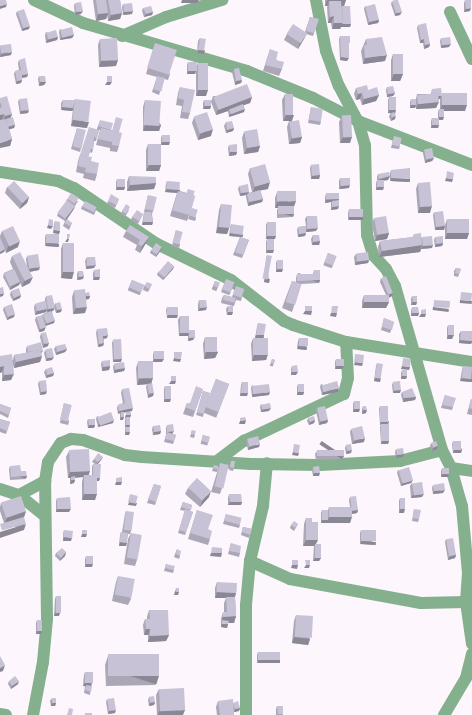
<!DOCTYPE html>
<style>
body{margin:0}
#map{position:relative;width:472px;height:715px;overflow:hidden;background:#fdf6fc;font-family:"Sofia Sans Condensed",sans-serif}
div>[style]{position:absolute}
.street>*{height:12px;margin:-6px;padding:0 6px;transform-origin:6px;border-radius:6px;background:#85b08d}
.wall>*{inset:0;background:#aba7b7;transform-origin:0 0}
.shaded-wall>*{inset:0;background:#8b8895;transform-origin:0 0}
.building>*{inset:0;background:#c7c2d5;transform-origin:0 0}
span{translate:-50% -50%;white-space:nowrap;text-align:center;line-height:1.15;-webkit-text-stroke:3px #fff;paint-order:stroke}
</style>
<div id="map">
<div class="street">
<i style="left:34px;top:0;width:54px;rotate:25.1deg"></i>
<i style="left:83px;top:23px;width:171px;rotate:16.3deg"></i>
<i style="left:247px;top:71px;width:71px;rotate:22.2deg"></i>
<i style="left:313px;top:98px;width:51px;rotate:27.1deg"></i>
<i style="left:358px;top:121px;width:122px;rotate:21.1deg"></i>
<i style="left:316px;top:0;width:52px;rotate:78.9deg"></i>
<i style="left:326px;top:51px;width:37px;rotate:70deg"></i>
<i style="left:339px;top:86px;width:40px;rotate:62deg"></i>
<i style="left:358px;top:121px;width:25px;rotate:74deg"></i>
<i style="left:365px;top:145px;width:90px;rotate:88.7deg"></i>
<i style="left:367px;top:235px;width:21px;rotate:73deg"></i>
<i style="left:373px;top:255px;width:19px;rotate:47deg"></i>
<i style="left:386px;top:269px;width:19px;rotate:62deg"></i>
<i style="left:395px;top:286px;width:171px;rotate:74deg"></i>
<i style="left:442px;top:450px;width:20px;rotate:63deg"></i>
<i style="left:451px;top:468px;width:40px;rotate:74deg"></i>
<i style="left:462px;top:506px;width:67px;rotate:84.9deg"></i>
<i style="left:468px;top:573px;width:29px;rotate:94deg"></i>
<i style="left:466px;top:602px;width:42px;rotate:81.9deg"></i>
<i style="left:450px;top:12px;width:52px;rotate:64.9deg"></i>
<i style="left:122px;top:36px;width:48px;rotate:-23.4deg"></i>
<i style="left:166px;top:17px;width:59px;rotate:-16.9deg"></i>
<i style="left:0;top:172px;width:59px;rotate:8.8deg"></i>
<i style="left:58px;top:181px;width:17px;rotate:24deg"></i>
<i style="left:74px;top:188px;width:100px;rotate:34deg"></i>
<i style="left:157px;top:244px;width:82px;rotate:25.9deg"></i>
<i style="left:231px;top:280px;width:67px;rotate:37.7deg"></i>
<i style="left:284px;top:321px;width:10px;rotate:24deg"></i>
<i style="left:293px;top:325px;width:56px;rotate:17.8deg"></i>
<i style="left:346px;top:342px;width:128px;rotate:9deg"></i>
<i style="left:217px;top:461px;width:34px;rotate:-37deg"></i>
<i style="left:244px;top:441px;width:110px;rotate:-25.2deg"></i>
<i style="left:344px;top:394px;width:16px;rotate:-76deg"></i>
<i style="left:348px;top:378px;width:36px;rotate:-93deg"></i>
<i style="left:451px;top:468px;width:21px;rotate:8deg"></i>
<i style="left:0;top:489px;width:20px;rotate:18deg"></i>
<i style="left:19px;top:495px;width:32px;rotate:39deg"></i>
<i style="left:19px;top:495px;width:30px;rotate:-28deg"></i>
<i style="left:250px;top:561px;width:44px;rotate:24.2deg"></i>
<i style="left:290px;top:579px;width:133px;rotate:10.4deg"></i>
<i style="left:421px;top:603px;width:45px;rotate:-1.3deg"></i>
<i style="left:0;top:714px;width:6px;rotate:9deg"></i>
<i style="left:33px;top:715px;width:54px;rotate:-79.3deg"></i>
<i style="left:43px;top:662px;width:43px;rotate:-84.7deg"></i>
<i style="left:47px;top:619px;width:138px;rotate:-90.8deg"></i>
<i style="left:45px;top:481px;width:19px;rotate:-81deg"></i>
<i style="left:48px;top:462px;width:23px;rotate:-56deg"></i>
<i style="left:61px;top:443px;width:11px;rotate:-22deg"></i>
<i style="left:71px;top:439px;width:12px;rotate:5deg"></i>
<i style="left:83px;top:440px;width:45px;rotate:19.7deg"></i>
<i style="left:125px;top:455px;width:17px;rotate:7deg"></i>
<i style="left:142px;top:457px;width:109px;rotate:3.7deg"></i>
<i style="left:251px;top:464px;width:69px;rotate:0.8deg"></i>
<i style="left:320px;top:465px;width:80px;rotate:-2.9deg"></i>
<i style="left:400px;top:461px;width:43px;rotate:-14.7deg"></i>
<i style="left:246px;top:715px;width:110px;rotate:-90deg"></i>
<i style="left:246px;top:605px;width:44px;rotate:-84.8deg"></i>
<i style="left:250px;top:561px;width:57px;rotate:-76.7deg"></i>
<i style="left:263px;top:506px;width:43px;rotate:-84.7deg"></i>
<i style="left:444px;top:715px;width:43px;rotate:-59.3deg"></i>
<i style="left:466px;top:678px;width:25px;rotate:-76deg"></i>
</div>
<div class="wall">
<i style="clip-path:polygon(93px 0,120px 0,122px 13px,120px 19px,108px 21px,107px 15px,106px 19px,96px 21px)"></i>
<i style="clip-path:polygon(325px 0,346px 0,344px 6px,351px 24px,350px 27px,341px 27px,340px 29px,332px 29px,331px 23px,328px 23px,327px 7px,328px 6px,325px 6px)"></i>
<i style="clip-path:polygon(465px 0,470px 11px,464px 12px,464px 3px)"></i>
<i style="clip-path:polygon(392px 1px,400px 15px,395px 16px,391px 4px)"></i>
<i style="clip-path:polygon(75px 3px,81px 14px,75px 15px,74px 6px)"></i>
<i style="clip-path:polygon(123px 4px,132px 14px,123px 15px,122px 7px)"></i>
<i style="clip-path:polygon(365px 6px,379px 20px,378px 23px,368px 25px,364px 9px)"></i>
<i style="clip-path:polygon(143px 8px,153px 12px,152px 15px,144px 17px,142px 11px)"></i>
<i style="clip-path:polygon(17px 11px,29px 29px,22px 31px,16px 14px)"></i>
<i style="clip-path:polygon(310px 17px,319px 19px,313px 36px,306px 34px,304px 39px,298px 49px,284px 40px,287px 34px,305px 32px)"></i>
<i style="clip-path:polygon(418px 25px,430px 44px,429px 47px,424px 49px,423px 43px,420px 43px,417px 28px)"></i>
<i style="clip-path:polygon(60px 29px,74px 35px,72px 38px,60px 40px,59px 32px)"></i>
<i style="clip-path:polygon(46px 32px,58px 37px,57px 40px,46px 43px,45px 35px)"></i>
<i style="clip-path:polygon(340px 36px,349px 44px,347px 61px,340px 60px,339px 39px)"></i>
<i style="clip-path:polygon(200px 38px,204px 54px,197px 53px,198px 41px)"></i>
<i style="clip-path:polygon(441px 38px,449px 47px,441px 48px,440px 41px)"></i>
<i style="clip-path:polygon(100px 39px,116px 66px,99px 67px,98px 45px)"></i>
<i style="clip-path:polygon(366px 39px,385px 61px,363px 64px,361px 51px)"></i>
<i style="clip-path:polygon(155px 43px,170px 74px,168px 80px,164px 79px,159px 95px,152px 92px,157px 77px,146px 74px)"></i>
<i style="clip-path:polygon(0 46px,11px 55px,0 57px)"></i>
<i style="clip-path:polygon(270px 49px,282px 69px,279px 76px,263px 71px)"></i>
<i style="clip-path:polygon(393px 54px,403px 74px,400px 81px,391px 81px,391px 60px)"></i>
<i style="clip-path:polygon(19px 60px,28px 74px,27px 77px,22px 78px,22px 80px,21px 83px,16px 84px,14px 74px,15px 71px,19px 70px,18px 63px)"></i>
<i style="clip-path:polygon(188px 62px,196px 68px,198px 63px,206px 96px,196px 96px,196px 72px,195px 74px,187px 74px,187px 65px)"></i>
<i style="clip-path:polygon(234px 69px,242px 80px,241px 83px,235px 85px,232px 72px)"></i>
<i style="clip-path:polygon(39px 76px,46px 82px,44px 85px,39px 86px,38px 79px)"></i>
<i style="clip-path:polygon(180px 87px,190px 113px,188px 119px,180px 118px,182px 106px,176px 105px,178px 93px)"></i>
<i style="clip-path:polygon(387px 87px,395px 93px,393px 96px,387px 97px,386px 90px)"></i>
<i style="clip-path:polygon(356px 88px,368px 90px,379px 95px,376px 101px,362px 105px,360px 99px,356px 100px,354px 94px)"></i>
<i style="clip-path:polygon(432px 89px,442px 95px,442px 93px,465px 111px,444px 111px,443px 120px,439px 120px,438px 128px,431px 128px,431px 121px,432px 118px,438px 118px,438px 112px,439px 109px,440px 109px,440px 99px,439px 99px,436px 108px,416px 109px,416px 106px,415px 108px,410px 108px,410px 102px,411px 99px,416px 99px,417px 94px,431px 94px)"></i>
<i style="clip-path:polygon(285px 94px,292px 121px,302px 137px,300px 143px,289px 144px,287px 127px,289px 121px,291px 121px,283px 121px,282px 100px)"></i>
<i style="clip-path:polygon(213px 96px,252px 97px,250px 103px,244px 105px,244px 112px,229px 117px,228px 111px,216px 115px,211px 102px)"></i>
<i style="clip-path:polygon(389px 97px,395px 114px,395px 119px,391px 121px,389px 117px,390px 114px,391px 113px,388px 113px,388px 100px)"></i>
<i style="clip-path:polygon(0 98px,12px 114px,10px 118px,15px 125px,14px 128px,9px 129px,12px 139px,10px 146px,0 120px)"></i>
<i style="clip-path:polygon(19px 99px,28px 113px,20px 114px,18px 102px)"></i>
<i style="clip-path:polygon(75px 99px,87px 128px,71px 126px,73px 109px,72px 111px,61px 110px,61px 103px,63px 100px,73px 105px)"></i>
<i style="clip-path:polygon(145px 100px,161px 125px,159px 131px,143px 131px,143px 107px)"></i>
<i style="clip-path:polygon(204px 100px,211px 106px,210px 109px,203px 109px,203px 103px)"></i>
<i style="clip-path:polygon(311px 107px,321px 122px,320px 125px,308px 123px)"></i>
<i style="clip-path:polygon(342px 116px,350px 143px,340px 143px,339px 122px)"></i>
<i style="clip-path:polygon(194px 117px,211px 136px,198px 140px,192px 123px)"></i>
<i style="clip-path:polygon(226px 122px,234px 128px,233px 131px,226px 133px,224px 126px)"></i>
<i style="clip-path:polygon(99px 123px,111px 130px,119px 132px,119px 146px,117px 152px,110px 151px,110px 148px,96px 145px,100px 130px,99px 130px,96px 141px,94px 141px,93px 149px,92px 153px,90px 152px,88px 157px,91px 161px,97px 174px,95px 181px,83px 178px,84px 174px,76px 172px,78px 161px,80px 155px,97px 129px)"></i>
<i style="clip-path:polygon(77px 128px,81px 148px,80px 152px,71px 149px)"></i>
<i style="clip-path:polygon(244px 132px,260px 146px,258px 152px,244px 154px,242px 138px)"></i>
<i style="clip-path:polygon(162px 135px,169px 145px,161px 145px,161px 165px,159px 171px,146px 171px,146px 150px,148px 144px,161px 144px,161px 138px)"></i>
<i style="clip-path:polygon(394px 136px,400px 146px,399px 149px,391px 148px)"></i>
<i style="clip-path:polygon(229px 145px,237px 152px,236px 155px,229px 156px,228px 148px)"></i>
<i style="clip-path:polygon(424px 150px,434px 158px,432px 161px,425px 163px,423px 153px)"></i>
<i style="clip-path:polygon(311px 165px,320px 175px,319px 179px,311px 179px,310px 168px)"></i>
<i style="clip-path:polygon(250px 168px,268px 189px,260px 190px,263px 199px,262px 202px,248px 206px,246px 197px,246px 195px,240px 196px,238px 189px,239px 186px,249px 193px,252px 192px,248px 174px)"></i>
<i style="clip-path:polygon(391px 170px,409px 182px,390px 181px,390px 173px)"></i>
<i style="clip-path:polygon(378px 174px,390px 176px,388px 180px,384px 180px,383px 190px,376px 190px,376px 183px,377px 180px,377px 177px)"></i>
<i style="clip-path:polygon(129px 176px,156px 183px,154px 189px,127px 191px,127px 182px)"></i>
<i style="clip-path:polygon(340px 178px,349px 188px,339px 189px,339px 181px)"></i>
<i style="clip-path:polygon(117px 179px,125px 187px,124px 190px,116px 190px,116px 182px)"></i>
<i style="clip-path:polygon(167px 181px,180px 190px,180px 191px,187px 193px,188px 189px,194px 196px,189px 215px,187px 221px,170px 216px,177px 193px,165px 192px,166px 184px)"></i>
<i style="clip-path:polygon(418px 183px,430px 213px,418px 213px,416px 189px)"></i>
<i style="clip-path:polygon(7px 187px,29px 197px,27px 203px,20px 209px,5px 193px)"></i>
<i style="clip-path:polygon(277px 192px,294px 207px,294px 214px,293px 217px,277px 218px,277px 210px,278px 208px,275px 208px,275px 198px)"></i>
<i style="clip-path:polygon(326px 194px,339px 199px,338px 209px,331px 210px,331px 202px,325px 203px,325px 197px)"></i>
<i style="clip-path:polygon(148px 195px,153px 211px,152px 214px,153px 222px,152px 225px,142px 225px,144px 212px)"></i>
<i style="clip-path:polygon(67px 199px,78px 201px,66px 221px,72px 223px,69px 230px,63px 226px,65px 221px,57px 216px,58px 213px,66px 202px)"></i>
<i style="clip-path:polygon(119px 199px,115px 208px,107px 204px,108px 201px)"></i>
<i style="clip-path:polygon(221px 204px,229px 228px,227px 234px,216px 233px,219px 210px)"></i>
<i style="clip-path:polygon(82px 206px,96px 210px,94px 215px,81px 209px)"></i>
<i style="clip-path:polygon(192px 208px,196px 218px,195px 221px,188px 219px)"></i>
<i style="clip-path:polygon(349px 209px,362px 220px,348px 220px,348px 213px)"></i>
<i style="clip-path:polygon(129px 210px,125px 217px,121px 214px,122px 211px)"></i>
<i style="clip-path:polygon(434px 212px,445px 226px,444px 230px,435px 230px,433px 215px)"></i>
<i style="clip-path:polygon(143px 214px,138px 224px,131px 220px,132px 217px)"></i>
<i style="clip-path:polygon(307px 216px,316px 231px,306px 232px,305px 236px,298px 237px,297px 230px,298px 227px,306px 226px,305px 219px)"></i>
<i style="clip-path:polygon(374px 218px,389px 233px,387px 239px,375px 241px,372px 224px)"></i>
<i style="clip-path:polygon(447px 219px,469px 233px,467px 239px,445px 239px,445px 225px)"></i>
<i style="clip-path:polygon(55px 221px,60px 231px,59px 234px,53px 233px,54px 224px)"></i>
<i style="clip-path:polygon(267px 222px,275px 239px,266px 239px,266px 225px)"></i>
<i style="clip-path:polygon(231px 224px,242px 237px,240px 237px,249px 240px,242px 258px,233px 255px,240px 237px,229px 236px,230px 228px)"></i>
<i style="clip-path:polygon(176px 230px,180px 245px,179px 248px,172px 246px)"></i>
<i style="clip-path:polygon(2px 231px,18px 247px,6px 253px,5px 250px,4px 252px,0 254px,0 236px)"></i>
<i style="clip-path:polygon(126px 231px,149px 237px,146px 243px,140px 253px,135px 250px,137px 245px,123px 237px)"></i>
<i style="clip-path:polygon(46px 234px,59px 244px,58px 247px,45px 246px,45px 237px)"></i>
<i style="clip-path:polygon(414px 234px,421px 237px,432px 248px,421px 249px,420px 252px,379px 257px,378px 247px,380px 241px,413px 237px)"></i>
<i style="clip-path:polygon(313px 235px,320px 241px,319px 245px,312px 245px,311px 239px)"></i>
<i style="clip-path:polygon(435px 237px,443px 243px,442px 246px,435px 247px,434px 240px)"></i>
<i style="clip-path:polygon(267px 239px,273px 253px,266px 253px,266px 242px)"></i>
<i style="clip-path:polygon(63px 243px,72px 279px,61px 278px,61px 249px)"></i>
<i style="clip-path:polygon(151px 250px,161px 250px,156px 257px,150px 253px)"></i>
<i style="left:328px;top:253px;width:9px;height:13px;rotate:21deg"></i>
<i style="clip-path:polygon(356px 254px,369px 260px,368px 263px,355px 265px,354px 257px)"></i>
<i style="clip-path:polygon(267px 255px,269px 283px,264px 282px,266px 258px)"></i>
<i style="clip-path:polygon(12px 256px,27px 267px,26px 259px,27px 256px,39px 270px,30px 272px,30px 283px,22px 287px,20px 283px,19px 285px,10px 290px,3px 277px,4px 273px,13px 269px,10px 262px)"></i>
<i style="clip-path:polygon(87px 257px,94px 268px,86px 269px,85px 261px)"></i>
<i style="clip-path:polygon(277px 260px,282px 272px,276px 272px,276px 263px)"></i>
<i style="clip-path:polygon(174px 266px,173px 269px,163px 280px,157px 275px,158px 272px)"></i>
<i style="clip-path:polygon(456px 268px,461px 269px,458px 277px,454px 276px,454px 271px)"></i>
<i style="clip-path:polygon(94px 270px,99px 280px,93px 280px,93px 273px)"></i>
<i style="clip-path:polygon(314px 270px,320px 280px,319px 283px,301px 284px,292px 312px,282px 308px,292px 281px,296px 282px,296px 278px,297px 274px,313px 274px)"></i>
<i style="clip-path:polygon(78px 271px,83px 279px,77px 280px,77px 274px)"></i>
<i style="clip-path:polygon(381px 278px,393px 293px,392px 296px,389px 298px,389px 302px,386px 308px,362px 308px,362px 301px,364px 295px,386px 295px,380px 282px)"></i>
<i style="left:226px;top:279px;width:9px;height:14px;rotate:21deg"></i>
<i style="left:132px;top:280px;width:13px;height:11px;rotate:23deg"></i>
<i style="left:215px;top:281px;width:5px;height:9px;rotate:22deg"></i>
<i style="clip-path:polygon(152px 284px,148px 292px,143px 290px,144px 286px)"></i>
<i style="clip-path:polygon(236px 286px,244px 289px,241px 301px,236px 300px,234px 306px,233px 306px,232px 315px,227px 315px,226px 309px,228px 306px,233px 306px,221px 303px,222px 298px,224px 295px,232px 297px)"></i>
<i style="clip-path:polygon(11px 291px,21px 295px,20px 298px,13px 301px,10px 295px)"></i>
<i style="clip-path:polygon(74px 291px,85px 293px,90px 296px,89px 299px,86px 299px,85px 313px,73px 314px,72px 297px)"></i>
<i style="clip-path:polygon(46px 296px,54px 306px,55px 303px,61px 312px,56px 313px,54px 307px,53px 311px,52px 311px,54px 323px,45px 326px,44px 331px,39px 332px,35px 320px,36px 317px,42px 316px,43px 314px,49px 311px,47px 312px,47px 311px,46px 312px,35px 315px,34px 307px,35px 304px,45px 301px,45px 299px)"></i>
<i style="clip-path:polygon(412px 296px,417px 302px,416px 305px,411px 305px,411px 299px)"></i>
<i style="clip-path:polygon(199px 300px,206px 310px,198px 311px,198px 304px)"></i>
<i style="clip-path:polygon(4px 307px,14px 317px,7px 320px,3px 310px)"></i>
<i style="clip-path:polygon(167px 307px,177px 318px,167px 318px,166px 310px)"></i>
<i style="clip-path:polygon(412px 307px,419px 313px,418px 316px,411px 316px,411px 311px)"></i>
<i style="clip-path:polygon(180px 316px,189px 330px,193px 340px,188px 341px,188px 336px,179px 336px,178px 320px)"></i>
<i style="clip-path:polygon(384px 318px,394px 322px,390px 333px,381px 330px)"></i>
<i style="clip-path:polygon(258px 323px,264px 335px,264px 338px,268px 354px,266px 360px,252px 361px,251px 344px,253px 338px,255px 338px,257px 327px)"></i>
<i style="clip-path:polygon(448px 325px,452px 339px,447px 339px,447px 328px)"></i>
<i style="clip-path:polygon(97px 329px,107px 338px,104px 339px,104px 343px,103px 346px,98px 347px,96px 333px)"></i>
<i style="clip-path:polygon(461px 331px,472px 331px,472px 342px,471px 344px,459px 343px,459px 334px)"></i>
<i style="clip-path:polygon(41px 333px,48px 346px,43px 348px,40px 337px)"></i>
<i style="clip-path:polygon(205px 337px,218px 352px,215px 358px,204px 359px,203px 344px)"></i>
<i style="clip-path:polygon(299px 338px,307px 347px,306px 350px,297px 349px,298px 341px)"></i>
<i style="clip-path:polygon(113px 340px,121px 362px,113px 362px,112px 343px)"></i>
<i style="clip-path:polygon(27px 346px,43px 351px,41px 354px,42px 356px,40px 362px,14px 368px,13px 365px,11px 380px,2px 381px,2px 372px,0 373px,0 356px,13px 360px,14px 355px,26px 353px,26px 349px)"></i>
<i style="clip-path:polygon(56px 346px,67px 349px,65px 352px,56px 355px,54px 349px)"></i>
<i style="clip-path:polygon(45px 350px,52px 360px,46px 361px,44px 353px)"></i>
<i style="clip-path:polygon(154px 351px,162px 362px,153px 362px,153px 355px)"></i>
<i style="left:272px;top:359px;width:3px;height:7px;rotate:18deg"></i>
<i style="clip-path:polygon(336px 359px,342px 369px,335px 369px,335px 362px)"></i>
<i style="clip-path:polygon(102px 361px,110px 366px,109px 370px,102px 371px,101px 364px)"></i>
<i style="clip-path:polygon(138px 362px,152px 383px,153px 396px,148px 398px,146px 387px,147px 384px,137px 385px,136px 368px)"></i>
<i style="clip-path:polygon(377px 363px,380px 382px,374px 381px,376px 366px)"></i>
<i style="clip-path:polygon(114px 364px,125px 368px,124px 371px,114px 373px,113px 367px)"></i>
<i style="clip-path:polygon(292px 366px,296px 375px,291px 375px,291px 369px)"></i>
<i style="clip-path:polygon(463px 366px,472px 367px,472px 382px,460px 381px,462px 370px)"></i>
<i style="clip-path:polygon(46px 369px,54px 373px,53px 376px,46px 378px,44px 372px)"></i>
<i style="clip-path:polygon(402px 370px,407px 376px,406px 379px,401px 379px,401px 373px)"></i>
<i style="left:216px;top:379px;width:14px;height:36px;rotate:21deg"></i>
<i style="clip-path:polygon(39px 381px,46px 394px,40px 395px,38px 384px)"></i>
<i style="clip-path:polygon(242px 382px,247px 396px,240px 396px,241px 385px)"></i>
<i style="clip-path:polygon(393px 382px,400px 393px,393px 393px,392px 385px)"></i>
<i style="clip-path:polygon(298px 384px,304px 392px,303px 395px,297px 395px,297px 387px)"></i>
<i style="clip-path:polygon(321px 384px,338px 392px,322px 395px,320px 387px)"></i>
<i style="clip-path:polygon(252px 385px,269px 395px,252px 397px,251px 388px)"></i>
<i style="clip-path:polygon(165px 386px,170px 402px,164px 402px,164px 389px)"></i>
<i style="clip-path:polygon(122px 389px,132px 411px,127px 412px,131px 415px,130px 417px,129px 435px,125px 435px,125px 421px,126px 412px,124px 413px,123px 420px,120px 420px,120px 413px,118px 414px,117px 408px,118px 405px,123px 403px,121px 393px)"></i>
<i style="clip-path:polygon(203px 389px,193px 417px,183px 414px,187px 403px,190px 403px)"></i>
<i style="left:203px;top:391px;width:7px;height:25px;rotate:16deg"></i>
<i style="clip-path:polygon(402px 392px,416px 397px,415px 400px,403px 402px,401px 395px)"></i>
<i style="clip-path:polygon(445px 395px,453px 407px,452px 410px,441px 408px)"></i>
<i style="clip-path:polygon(471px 399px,472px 399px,472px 415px,467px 414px)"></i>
<i style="clip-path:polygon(354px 401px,359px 412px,353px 412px,353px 404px)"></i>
<i style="clip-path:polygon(64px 403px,69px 422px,68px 425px,60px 423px)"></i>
<i style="clip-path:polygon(0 404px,11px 408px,8px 418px,0 414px)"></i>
<i style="clip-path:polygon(261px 404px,269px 411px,261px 412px,260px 407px)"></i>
<i style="clip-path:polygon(363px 406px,366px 413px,362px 414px,362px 409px)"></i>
<i style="clip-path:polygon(380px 406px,388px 424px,389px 441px,388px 444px,381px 444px,380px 427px,381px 425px,380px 425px,379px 409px)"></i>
<i style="clip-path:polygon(317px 408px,328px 420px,327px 423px,319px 425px,316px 411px)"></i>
<i style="clip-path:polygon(97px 416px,113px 423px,98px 427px,96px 419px)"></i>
<i style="clip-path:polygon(308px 418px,315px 420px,314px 423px,309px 425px,307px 421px)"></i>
<i style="clip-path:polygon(0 419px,10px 422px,6px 434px,0 432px)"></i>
<i style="clip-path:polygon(88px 419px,95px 425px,94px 428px,88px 428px,87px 422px)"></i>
<i style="clip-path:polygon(167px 425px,173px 434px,176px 435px,173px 444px,164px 442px,166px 435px,166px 428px)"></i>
<i style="clip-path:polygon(153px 426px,161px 431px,160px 434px,153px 435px,152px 429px)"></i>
<i style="clip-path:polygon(351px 429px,364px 442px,352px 444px,350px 432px)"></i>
<i style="clip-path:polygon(192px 430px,195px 435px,194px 438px,190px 437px)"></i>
<i style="left:203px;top:435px;width:7px;height:9px;rotate:16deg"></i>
<i style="clip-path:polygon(247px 439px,259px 447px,248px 450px,246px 442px)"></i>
<i style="clip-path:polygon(453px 441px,462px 449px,461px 453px,453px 453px,452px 444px)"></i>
<i style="clip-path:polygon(431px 443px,437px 449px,432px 451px,430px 446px)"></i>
<i style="clip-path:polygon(346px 445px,351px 453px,346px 454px,345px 448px)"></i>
<i style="clip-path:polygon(396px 449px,403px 457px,396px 458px,395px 452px)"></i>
<i style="clip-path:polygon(69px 451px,88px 475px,92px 475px,92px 467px,93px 464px,95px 464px,92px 462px,94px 459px,103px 457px,101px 460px,98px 464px,100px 478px,99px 481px,97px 481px,95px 500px,82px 500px,82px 482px,83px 477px,75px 478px,75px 480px,74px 483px,70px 484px,70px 478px,68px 478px,66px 457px)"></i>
<i style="clip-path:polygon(317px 451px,344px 456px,342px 459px,316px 460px,315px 454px)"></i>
<i style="clip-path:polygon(231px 461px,234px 468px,233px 471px,229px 470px)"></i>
<i style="clip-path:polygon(220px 463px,222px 488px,220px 494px,211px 492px)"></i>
<i style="clip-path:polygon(214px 465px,218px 469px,217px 472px,212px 471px)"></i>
<i style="clip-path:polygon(10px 466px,26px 479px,10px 480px,9px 469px)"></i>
<i style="clip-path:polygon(313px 467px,319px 476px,313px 476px,312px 470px)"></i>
<i style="clip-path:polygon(442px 468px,448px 477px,441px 477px,441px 471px)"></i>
<i style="clip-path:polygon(398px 470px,413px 480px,411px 483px,401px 486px,397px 473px)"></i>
<i style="clip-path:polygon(412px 483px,422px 497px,411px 498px,410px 486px)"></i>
<i style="clip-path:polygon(154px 484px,161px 486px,155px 505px,147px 503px)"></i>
<i style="clip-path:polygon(433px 485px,443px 493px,433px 494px,432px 488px)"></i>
<i style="clip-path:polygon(188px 488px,209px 497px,200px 507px,185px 494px)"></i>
<i style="clip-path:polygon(229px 494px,242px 502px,241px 505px,228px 505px,228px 498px)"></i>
<i style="clip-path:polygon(350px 497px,358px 510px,357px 513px,352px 514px,350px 523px,321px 523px,321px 513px,322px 510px,328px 510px,329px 507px,350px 507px,349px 500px)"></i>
<i style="clip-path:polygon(57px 498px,69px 512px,56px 512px,56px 501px)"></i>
<i style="clip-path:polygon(400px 498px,404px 513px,399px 513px,399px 501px)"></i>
<i style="clip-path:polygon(183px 502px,192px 505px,190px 511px,193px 512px,185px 535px,178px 533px,185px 511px,180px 510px)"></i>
<i style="clip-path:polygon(1px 503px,26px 511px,24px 517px,24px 530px,4px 523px,0 511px,0 507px)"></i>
<i style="clip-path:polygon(414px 509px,419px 519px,418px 522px,412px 521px)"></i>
<i style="clip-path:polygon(197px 510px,210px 539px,208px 545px,188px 539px)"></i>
<i style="clip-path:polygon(126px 511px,131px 531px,130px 534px,128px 534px,126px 546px,119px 546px,120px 535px,121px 532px,122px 532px,125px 514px)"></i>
<i style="clip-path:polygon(226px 514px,240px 525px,239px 528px,223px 524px)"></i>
<i style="clip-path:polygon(306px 518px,312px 522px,316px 544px,321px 558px,319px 561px,313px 561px,314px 546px,303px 546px,304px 524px)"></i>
<i style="clip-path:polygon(298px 524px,294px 531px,290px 528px,291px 525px)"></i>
<i style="clip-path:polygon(243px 527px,252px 529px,249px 538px,241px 535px)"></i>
<i style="clip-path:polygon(64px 530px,71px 541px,63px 541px,63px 534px)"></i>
<i style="clip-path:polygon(361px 530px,375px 545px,360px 544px,360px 533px)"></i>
<i style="clip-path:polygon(131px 533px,137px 560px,135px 566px,124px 564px,128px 539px)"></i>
<i style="clip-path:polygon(446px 539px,456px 555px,455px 558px,448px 560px,445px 542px)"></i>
<i style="clip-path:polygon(231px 543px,240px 553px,239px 557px,228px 554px)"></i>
<i style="clip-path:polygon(177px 549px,180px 556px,179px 559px,174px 557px)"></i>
<i style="clip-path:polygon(66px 552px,65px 556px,60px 561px,55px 556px,56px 553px)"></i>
<i style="clip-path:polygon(86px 556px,92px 567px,85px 567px,85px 559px)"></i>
<i style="clip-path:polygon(166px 564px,174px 570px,173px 573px,164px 571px)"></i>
<i style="clip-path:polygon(118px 576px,131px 599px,128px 605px,112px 601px,116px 582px)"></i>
<i style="clip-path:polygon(217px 582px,236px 593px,235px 597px,236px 616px,234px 623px,228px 623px,227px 628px,221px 627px,221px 619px,223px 612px,224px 612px,224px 603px,226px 598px,215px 598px,215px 588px)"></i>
<i style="clip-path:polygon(56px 596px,59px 616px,54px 616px,55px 599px)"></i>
<i style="clip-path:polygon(149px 610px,169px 635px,166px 641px,148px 642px,148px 635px,144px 635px,143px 625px,145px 619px,147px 619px,147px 617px)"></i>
<i style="clip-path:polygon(296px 615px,310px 639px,308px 645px,292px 643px,294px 621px)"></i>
<i style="clip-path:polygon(37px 620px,41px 634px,36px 634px,36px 623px)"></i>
<i style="clip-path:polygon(258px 652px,279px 663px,257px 663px,257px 655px)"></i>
<i style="clip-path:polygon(108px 656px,156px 685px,106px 686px,105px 665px)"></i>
<i style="clip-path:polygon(85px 672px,91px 686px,90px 695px,84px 693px,85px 686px,83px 686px,84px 675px)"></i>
<i style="clip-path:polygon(9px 681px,18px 684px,11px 689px,8px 684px)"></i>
<i style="clip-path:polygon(159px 689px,183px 715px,157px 715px,156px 695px)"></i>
<i style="clip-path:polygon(149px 697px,155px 702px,154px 705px,149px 706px,148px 700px)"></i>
<i style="clip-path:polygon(52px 698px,56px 703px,55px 706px,51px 706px,50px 701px)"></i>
<i style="clip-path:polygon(107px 699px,115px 713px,108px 714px,106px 702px)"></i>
<i style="clip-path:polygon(218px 701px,233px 703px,240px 708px,239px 711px,234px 712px,234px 715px,217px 715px,216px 707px)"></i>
<i style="clip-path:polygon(277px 706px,283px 715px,276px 715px,276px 709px)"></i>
</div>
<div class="shaded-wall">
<i style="clip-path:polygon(182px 0,199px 0,197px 3px,181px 3px)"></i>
<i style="clip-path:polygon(327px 0,346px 0,344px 6px,329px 6px,329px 1px,328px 6px,325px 6px)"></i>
<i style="clip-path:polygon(7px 4px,6px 7px,0 9px,0 6px)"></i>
<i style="clip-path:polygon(471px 8px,470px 11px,464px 12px,466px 9px)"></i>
<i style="clip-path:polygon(83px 11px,81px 14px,75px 15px,76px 12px)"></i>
<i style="clip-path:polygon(133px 11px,132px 14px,123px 15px,124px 12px)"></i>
<i style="clip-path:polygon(153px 12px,152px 15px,144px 17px,146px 14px)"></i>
<i style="clip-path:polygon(402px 12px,400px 15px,395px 16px,396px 13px)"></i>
<i style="clip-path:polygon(108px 13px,106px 19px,96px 21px,98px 14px)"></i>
<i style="clip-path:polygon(122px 13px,120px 19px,108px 21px,111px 15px)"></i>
<i style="clip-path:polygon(334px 16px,331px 23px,328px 23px,330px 17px)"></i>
<i style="clip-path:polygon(379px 20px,378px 23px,368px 25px,369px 22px)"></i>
<i style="clip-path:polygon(334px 23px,343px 23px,351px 24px,350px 27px,341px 27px,340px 29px,332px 29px)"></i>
<i style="clip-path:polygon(30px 26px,29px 29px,22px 31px,23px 28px)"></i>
<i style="clip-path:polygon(307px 33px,304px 39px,298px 49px,300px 42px)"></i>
<i style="clip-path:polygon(74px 35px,72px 38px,60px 40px,62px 37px)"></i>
<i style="clip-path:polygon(58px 37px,57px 40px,46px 43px,48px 39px)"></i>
<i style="clip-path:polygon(424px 39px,423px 43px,420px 43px,421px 40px)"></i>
<i style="clip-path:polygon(430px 44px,429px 47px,424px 49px,425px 45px)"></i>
<i style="clip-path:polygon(451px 44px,449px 47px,441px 48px,442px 45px)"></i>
<i style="clip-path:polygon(199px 50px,205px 50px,204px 54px,197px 53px)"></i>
<i style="clip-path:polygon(12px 52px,11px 55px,0 57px,1px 54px)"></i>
<i style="clip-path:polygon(387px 55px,385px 61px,363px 64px,365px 58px)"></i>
<i style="clip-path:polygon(341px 57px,349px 58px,347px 61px,340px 60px)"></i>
<i style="clip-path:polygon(118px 60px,116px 66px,99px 67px,101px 61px)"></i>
<i style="clip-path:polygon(188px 71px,196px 71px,195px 74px,187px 74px)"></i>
<i style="clip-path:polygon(28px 74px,27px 77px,20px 78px,22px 75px)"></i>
<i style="clip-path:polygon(394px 74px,403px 74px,400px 81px,391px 81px)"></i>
<i style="clip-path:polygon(22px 80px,21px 83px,16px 84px,17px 81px)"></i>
<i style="clip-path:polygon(242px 80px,241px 83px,235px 85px,236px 81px)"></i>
<i style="clip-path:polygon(40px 82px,46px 82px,44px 85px,39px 86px)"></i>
<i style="clip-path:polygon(107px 82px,112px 82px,110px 85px,105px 85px)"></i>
<i style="clip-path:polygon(198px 90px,208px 90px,206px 96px,196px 96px)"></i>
<i style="clip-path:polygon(362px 93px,360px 99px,356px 100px,358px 94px)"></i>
<i style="clip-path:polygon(395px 93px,393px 96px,387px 97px,388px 94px)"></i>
<i style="clip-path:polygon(379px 95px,376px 101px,362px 105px,364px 99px)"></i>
<i style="clip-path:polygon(432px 96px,441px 96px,440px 99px,431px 99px)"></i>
<i style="clip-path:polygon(252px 97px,250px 103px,229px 110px,229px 109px,228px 111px,216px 115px,218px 109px)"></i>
<i style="clip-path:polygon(439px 102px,436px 108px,416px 109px,418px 103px)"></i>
<i style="clip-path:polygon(411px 105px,416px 105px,415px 108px,410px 108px)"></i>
<i style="clip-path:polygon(442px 105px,467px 105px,465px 111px,440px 111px)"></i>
<i style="clip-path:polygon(205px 106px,211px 106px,210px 109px,203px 109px)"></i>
<i style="left:62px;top:107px;width:11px;height:3px;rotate:5deg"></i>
<i style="clip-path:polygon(245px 109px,244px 112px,229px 117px,230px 114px)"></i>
<i style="clip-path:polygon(29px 110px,28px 113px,20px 114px,21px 111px)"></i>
<i style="clip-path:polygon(389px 110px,396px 110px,395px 114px,388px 113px)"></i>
<i style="clip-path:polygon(4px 114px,2px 120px,0 120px,0 115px)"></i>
<i style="clip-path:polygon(12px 114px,10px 120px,3px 122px,5px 116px)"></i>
<i style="clip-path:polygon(286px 115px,294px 115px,292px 121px,283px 121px)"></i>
<i style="clip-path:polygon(396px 116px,395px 119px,391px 121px,392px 118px)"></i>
<i style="clip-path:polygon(439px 117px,444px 117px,443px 120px,438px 120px)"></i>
<i style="clip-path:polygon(73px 120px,89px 122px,87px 128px,71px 126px)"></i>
<i style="clip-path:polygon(15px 125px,14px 128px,7px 130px,8px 127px)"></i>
<i style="clip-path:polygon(145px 125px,161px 125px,159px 131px,143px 131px)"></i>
<i style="clip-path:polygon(432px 125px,439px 125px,438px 128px,431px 128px)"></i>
<i style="clip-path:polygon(234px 128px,233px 131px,226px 133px,227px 130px)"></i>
<i style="clip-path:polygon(213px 129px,211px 136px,198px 140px,200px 134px)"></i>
<i style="clip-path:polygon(302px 137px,300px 143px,289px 144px,292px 138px)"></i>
<i style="clip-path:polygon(343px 137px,352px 137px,350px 143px,340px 143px)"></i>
<i style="clip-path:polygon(12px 139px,10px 146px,0 148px,0 143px)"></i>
<i style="clip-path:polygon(162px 142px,170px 142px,169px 145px,161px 145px)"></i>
<i style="clip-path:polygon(260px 146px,258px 152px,244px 154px,247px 148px)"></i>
<i style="clip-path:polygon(230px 152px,237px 152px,236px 155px,229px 156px)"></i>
<i style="clip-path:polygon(434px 158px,432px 161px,425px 163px,426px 160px)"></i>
<i style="clip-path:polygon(149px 165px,161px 165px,159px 171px,146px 171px)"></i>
<i style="clip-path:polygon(320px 175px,319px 179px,311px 179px,312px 176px)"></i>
<i style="clip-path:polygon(390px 176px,388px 180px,378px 182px,379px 179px)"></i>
<i style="left:391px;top:178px;width:19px;height:3px;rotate:3deg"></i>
<i style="clip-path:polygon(446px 178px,453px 179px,452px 182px,445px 181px)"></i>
<i style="clip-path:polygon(270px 182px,268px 189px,253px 192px,255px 186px)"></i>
<i style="clip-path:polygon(156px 183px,154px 189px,127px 191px,130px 185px)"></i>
<i style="clip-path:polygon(350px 185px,349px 188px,339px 189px,341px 186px)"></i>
<i style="clip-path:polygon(117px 187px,125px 187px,124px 190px,116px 190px)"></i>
<i style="clip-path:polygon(377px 187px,384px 187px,383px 190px,376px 190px)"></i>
<i style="clip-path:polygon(167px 189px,180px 190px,179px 193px,165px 192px)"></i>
<i style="clip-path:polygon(249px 192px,248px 195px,247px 194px,246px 195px,240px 196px,241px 193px)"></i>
<i style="clip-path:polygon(29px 197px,27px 203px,20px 209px,22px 203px)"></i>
<i style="clip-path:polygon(263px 199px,262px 202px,248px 206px,249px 202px)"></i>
<i style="clip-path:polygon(339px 199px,338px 202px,332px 201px,331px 202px,325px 203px,326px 200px)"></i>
<i style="clip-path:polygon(296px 201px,294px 207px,275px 208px,277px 202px)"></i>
<i style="clip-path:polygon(75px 206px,74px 209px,65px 222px,66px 218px)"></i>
<i style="clip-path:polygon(339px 206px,338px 209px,331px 210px,332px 207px)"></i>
<i style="clip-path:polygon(432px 206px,430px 213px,418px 213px,420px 207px)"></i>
<i style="left:294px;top:214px;width:3px;height:16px;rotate:108deg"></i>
<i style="left:349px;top:217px;width:14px;height:3px"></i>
<i style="clip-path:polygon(143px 222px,153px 222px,152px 225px,142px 225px)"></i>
<i style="clip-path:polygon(48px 225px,53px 226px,51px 229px,47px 228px)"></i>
<i style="clip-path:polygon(445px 226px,444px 230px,435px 230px,436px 227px)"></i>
<i style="clip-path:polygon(218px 227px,229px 228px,227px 234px,216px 233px)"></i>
<i style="clip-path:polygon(318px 228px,316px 231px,306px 232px,307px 229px)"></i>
<i style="clip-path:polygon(54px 230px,60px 231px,59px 234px,53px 233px)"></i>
<i style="left:230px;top:233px;width:13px;height:3px;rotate:4deg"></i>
<i style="clip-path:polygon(306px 233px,305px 236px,298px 237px,299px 234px)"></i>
<i style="clip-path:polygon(389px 233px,387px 239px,375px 241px,377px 235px)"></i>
<i style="clip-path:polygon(447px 233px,469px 233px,467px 239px,445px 239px)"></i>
<i style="clip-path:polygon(267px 236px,276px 236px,275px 239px,266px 239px)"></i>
<i style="clip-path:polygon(149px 237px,146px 243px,140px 253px,142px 246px)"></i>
<i style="clip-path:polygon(67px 239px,69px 239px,68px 242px,65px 242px)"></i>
<i style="clip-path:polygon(20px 241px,18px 247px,6px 253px,8px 246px)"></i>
<i style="clip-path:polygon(320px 241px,319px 245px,312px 245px,313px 242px)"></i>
<i style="left:46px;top:243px;width:13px;height:3px;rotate:4deg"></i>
<i style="clip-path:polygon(443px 243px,442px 246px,435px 247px,436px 244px)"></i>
<i style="clip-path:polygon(422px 245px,420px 252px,379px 257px,382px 251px)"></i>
<i style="clip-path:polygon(433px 245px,432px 248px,421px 249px,423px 246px)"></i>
<i style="clip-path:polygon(162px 247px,161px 250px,156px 257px,157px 254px)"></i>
<i style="clip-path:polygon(5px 249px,4px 252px,0 254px,0 252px)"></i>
<i style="clip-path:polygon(267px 250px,274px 250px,273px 253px,266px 253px)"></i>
<i style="clip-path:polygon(369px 260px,368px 263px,355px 265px,356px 262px)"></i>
<i style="clip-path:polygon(96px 265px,94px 268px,86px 269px,87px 266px)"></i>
<i style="clip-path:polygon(174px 266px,173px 269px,163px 280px,164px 277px)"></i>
<i style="clip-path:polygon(40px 267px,39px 270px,28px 272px,29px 269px)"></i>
<i style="clip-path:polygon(277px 269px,283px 269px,282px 272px,276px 272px)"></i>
<i style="clip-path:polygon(63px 272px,74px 272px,72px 279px,61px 278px)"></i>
<i style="clip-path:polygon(84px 276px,83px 279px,77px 280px,79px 277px)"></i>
<i style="clip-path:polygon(33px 277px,30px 283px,22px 287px,24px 281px)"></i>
<i style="clip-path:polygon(95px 277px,100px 277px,99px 280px,93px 280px)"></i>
<i style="clip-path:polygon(265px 279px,270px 279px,269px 283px,264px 282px)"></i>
<i style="left:320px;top:280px;width:3px;height:23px;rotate:108deg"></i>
<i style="clip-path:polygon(20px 282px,19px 285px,10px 290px,11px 287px)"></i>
<i style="clip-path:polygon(4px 293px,3px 296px,0 297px,0 294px)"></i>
<i style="clip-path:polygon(393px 293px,392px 296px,387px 298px,388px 295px)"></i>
<i style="clip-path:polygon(21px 295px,20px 298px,13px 301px,14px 298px)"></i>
<i style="clip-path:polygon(86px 296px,90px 296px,89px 299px,85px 300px)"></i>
<i style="left:460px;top:300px;width:12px;height:3px;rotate:5deg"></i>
<i style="clip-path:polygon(364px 302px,389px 302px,386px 308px,362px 308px)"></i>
<i style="clip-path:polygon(413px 302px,417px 302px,416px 305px,411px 305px)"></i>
<i style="clip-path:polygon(87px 307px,85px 313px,73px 314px,76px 308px)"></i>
<i style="clip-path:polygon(207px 307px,206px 310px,198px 311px,200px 308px)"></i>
<i style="left:433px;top:307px;width:16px;height:3px;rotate:7deg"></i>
<i style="clip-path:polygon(55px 308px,53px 311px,47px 312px,48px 309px)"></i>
<i style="clip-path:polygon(47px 309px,46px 312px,35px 315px,37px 311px)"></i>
<i style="clip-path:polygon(62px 309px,61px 312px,56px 313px,57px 310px)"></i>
<i style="clip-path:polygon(305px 311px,312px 311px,311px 315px,303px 314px)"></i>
<i style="clip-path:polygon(228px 312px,233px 312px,232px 315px,227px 315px)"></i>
<i style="clip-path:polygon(331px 313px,337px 313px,336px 317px,330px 316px)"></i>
<i style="clip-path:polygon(412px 313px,419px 313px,418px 316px,411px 316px)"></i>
<i style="clip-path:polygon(15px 314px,14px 317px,7px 320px,8px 317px)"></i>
<i style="clip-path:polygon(421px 314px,426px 314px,425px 317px,419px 317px)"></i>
<i style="clip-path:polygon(168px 315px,178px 315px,177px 318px,167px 318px)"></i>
<i style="clip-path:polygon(55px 320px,54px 323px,45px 326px,46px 323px)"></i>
<i style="clip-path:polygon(46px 327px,44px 331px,39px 332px,40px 329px)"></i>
<i style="clip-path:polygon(180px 333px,189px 333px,188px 336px,179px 336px)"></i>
<i style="clip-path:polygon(108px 335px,107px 338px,102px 339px,103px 336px)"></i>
<i style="clip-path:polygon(256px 335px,264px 335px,263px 339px,255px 338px)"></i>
<i style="clip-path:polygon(448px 335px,454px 335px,452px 339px,447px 339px)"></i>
<i style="clip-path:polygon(195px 337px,193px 340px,188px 341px,189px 338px)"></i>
<i style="clip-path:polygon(460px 340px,472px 341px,472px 342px,471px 344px,459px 343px)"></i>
<i style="clip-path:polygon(49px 343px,48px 346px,43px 348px,44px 344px)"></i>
<i style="clip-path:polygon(104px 343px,103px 346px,98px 347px,99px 344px)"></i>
<i style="left:298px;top:346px;width:9px;height:3px;rotate:6deg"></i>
<i style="clip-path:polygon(67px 349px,65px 352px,56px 355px,57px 352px)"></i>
<i style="clip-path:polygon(206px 352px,218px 352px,215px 358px,204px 359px)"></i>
<i style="clip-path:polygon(268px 354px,266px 360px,252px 361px,254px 355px)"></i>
<i style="clip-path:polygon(42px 356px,40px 362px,14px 368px,16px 362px)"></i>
<i style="clip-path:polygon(54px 357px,52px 360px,46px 361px,47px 358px)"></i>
<i style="clip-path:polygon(174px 358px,181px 359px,180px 362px,173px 361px)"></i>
<i style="clip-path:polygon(114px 359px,122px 359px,121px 362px,113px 362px)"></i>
<i style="clip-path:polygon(154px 359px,164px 359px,162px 362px,153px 362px)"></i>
<i style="clip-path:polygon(355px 362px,363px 363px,362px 366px,354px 365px)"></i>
<i style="clip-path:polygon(4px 366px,2px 372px,0 373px,0 367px)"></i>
<i style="clip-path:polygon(110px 366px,109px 370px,102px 371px,103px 367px)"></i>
<i style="clip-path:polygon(336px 366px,344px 366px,342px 369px,335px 369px)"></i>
<i style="clip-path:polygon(402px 366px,410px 367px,409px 370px,401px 369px)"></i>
<i style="clip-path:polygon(125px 368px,124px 371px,114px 373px,115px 370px)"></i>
<i style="clip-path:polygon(292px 372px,298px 372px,296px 375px,291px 375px)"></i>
<i style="clip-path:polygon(54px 373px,53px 376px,46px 378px,47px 375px)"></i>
<i style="clip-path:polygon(14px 374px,11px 380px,2px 381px,4px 375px)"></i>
<i style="clip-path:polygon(402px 376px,407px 376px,406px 379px,401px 379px)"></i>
<i style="clip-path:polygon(153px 378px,151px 384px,137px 385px,139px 379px)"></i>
<i style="clip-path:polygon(375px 378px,381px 378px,380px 382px,374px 381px)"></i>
<i style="clip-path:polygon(462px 378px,472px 379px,472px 382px,460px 381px)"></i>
<i style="clip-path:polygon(171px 381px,176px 381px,175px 384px,169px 384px)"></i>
<i style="clip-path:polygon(339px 388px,338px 392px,322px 395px,323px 392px)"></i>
<i style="clip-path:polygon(394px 390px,401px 390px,400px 393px,393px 393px)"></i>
<i style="clip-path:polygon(47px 391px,46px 394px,40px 395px,41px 392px)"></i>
<i style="clip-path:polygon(270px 392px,269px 395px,252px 397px,253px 394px)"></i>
<i style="clip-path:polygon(298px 392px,304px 392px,303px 395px,297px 395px)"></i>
<i style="clip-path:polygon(154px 393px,153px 396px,148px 398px,149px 394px)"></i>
<i style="clip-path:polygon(241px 393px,248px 393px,247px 396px,240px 396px)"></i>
<i style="clip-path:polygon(416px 397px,415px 400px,403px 402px,404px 398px)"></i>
<i style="clip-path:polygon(165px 399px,171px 399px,170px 402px,164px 402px)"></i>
<i style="clip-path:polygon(133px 408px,132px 411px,121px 413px,121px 412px,120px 413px,118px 414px,119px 411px)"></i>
<i style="clip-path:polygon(271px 408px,269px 411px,261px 412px,262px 409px)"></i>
<i style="clip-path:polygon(354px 409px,360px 409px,359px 412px,353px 412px)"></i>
<i style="clip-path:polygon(363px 410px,367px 410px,366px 413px,362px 414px)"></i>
<i style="clip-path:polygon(126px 415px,131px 415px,130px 418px,125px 418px)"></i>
<i style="clip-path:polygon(121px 417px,124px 417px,123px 420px,120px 420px)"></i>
<i style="clip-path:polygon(114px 420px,113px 423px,98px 427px,99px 424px)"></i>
<i style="clip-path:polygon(246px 420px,245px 424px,239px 424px,240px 421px)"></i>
<i style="clip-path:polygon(315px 420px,314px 423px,309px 425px,310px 422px)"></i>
<i style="clip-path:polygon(328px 420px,327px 423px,319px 425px,320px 422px)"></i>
<i style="clip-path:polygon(389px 421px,388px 425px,380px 425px,381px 422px)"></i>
<i style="clip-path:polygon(89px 425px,95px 425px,94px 428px,88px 428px)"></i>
<i style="clip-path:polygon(126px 425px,130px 425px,129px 428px,125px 428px)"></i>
<i style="clip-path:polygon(161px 431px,160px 434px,153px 435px,154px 432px)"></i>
<i style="clip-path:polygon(174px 431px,172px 434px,166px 435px,167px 432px)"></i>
<i style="clip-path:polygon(126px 432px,130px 432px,129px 435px,125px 435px)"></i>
<i style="clip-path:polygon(365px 438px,364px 442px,352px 444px,354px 441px)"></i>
<i style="clip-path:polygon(382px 441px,389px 441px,388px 444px,381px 444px)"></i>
<i style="clip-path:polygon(260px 444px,259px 447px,248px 450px,249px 447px)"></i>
<i style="clip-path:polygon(438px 446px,437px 449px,432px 451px,433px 448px)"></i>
<i style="clip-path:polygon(462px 449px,461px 453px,453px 453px,454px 450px)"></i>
<i style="clip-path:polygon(352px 450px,351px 453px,346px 454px,347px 451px)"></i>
<i style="clip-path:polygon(293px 452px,299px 453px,298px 456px,292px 455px)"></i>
<i style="clip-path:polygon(404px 454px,403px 457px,396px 458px,397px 455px)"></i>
<i style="left:344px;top:456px;width:4px;height:27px;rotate:124deg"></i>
<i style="clip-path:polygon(103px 457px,101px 460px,97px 465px,98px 462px)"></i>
<i style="clip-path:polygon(90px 471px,88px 477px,84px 475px,83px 477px,68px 478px,70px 472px)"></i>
<i style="clip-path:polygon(314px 473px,320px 473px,319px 476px,313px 476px)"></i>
<i style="clip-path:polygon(442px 474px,449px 474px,448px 477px,441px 477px)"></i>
<i style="left:27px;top:476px;width:3px;height:16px;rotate:108deg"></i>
<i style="clip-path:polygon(93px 477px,100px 478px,99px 481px,92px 481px)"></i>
<i style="clip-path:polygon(71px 480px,75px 480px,74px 483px,70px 484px)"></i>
<i style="clip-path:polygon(413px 480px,411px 483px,401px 486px,402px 483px)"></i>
<i style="clip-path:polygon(116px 482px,122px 482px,121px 485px,115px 485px)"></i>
<i style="clip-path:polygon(445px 490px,443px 493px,433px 494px,434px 491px)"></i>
<i style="clip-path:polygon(211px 491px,209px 497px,200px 507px,202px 501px)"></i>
<i style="clip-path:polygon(84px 494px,97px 494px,95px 500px,82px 500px)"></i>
<i style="clip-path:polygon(424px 494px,422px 497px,411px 498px,413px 495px)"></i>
<i style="clip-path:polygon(129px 502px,137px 503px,136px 506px,128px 505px)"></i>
<i style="clip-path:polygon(230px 502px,242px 502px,241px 505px,228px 505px)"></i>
<i style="clip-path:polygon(57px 509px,71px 509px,69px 512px,56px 512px)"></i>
<i style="clip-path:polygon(400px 509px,405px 509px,404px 513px,399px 513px)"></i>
<i style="clip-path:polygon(358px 510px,357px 513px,351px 514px,352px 511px)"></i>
<i style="clip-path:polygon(26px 511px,24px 517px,4px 524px,7px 518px)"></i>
<i style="clip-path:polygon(329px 517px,352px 517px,350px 523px,321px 523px,322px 520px,328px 520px)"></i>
<i style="clip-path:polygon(26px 524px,24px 530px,0 538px,0 532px)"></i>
<i style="clip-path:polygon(82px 534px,87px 534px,86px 537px,81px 537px)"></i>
<i style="clip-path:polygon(64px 537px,72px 538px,71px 541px,63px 541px)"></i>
<i style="clip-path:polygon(306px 540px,318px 540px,315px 546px,315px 544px,314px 546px,303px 546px)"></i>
<i style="left:361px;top:541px;width:15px;height:3px;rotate:4deg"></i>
<i style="clip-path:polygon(120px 542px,127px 543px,126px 546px,119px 546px)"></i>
<i style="clip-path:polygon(66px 552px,65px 556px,60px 561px,61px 558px)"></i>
<i style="clip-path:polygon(211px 553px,222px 553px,221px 557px,210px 556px)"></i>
<i style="clip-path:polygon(456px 555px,455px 558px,448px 560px,449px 557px)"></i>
<i style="clip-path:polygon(315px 558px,321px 558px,319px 561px,313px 561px)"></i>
<i style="clip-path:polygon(86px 564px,93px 564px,92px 567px,85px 567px)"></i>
<i style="clip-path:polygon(292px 565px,298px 565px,297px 569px,291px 568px)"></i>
<i style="clip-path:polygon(306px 565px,310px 565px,309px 568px,304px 568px)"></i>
<i style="clip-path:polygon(175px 591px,179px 592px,178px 595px,174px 595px)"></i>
<i style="clip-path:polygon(217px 592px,236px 593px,234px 599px,226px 597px,226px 598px,215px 598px)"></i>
<i style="clip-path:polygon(55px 613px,60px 613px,59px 616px,54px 616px)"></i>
<i style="clip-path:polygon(236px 616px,234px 623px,222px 623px,222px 620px,221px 623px,223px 617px)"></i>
<i style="clip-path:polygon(222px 624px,228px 624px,227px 628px,221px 627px)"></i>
<i style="clip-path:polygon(146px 629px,150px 629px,148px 635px,144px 635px)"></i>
<i style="clip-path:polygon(37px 631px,42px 631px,41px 634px,36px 634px)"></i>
<i style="clip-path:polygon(169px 635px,166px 641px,148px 642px,150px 636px)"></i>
<i style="clip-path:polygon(294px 637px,310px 639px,308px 645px,292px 643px)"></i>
<i style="left:258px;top:660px;width:22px;height:3px"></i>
<i style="clip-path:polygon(5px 665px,3px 671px,0 672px,0 668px)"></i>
<i style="left:159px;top:676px;width:9px;height:50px;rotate:108deg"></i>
<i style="clip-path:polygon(19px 681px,18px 684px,11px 689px,12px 686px)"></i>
<i style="clip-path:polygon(85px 683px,92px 683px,91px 687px,83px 686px)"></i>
<i style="clip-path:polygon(155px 702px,154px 705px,149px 706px,150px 703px)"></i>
<i style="clip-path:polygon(52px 703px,56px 703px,55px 706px,51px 706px)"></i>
<i style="clip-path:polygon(240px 708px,239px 711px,234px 712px,235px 709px)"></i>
<i style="clip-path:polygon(116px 710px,115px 713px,108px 714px,109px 711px)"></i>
<i style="clip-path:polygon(185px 710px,183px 715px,158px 715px,159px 711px)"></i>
</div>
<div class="building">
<i style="clip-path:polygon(0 0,6px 0,7px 4px,0 6px)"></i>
<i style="clip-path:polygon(96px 0,106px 0,108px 13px,98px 14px)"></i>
<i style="clip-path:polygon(108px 0,120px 0,122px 13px,111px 15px)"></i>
<i style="clip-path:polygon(395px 0,398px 0,402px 12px,396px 13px,392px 1px)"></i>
<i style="clip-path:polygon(465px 0,471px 0,471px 8px,466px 9px)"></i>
<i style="clip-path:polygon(329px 1px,341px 1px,343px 23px,334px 23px,334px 16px,330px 17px)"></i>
<i style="clip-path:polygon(81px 2px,83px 11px,76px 12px,75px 3px)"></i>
<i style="left:132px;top:3px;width:8px;height:9px;rotate:83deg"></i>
<i style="left:375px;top:4px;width:16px;height:10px;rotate:76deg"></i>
<i style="clip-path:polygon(151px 6px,153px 12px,146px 14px,143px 8px)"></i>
<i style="clip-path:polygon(342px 6px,350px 6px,351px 24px,342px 24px,343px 23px)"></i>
<i style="left:24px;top:9px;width:18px;height:7px;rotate:71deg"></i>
<i style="clip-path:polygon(310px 17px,319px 19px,314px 33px,306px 31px)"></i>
<i style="clip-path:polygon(426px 23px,430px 44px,425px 45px,424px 39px,421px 40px,418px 25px)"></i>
<i style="left:293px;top:24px;width:17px;height:12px;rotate:33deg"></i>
<i style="left:72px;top:27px;width:8px;height:12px;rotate:76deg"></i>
<i style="left:56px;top:30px;width:7px;height:10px;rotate:74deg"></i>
<i style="clip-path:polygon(340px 36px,350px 36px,350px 43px,346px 43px,349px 43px,349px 58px,341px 57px)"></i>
<i style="clip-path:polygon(382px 37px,387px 55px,365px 58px,364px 45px,367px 45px,366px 39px)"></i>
<i style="left:450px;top:37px;width:7px;height:9px;rotate:82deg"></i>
<i style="left:117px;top:38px;width:22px;height:17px;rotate:87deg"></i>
<i style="left:200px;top:38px;width:6px;height:12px;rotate:9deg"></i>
<i style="left:155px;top:43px;width:23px;height:26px;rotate:18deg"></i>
<i style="left:11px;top:44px;width:8px;height:11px;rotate:83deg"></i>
<i style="clip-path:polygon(270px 49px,278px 52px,276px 60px,284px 62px,282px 69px,265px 65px)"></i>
<i style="left:393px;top:54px;width:10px;height:20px"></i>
<i style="clip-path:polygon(25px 58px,28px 74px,22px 75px,22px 80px,17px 81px,15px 71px,21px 70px,19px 60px)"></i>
<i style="left:188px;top:62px;width:9px;height:9px"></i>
<i style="left:198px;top:63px;width:10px;height:27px"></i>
<i style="clip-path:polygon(239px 68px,242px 80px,236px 81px,234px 69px)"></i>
<i style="clip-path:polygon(39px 76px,45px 76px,46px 82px,40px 82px)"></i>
<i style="left:107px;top:76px;width:5px;height:6px"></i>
<i style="left:157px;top:76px;width:8px;height:14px;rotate:14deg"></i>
<i style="left:247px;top:84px;width:14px;height:36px;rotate:69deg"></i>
<i style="clip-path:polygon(367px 85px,368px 90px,377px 87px,379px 95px,364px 99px,362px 93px,358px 94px,356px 88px)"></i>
<i style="clip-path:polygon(393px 86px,395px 93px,388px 94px,387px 87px)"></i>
<i style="clip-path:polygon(180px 87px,195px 90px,190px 113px,182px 112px,184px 100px,178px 98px)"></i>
<i style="clip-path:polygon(441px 88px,442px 96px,438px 96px,438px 93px,432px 94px,432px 89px)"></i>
<i style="left:438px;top:93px;width:9px;height:21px;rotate:84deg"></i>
<i style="left:442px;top:93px;width:25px;height:12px"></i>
<i style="left:285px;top:94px;width:8px;height:21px"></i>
<i style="clip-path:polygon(7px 96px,12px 114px,5px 116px,4px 114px,0 115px,0 108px,2px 107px,0 102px,0 98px)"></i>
<i style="left:389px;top:97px;width:7px;height:13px"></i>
<i style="left:27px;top:98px;width:12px;height:8px;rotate:81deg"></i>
<i style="left:75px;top:99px;width:16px;height:21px;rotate:7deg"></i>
<i style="left:411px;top:99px;width:5px;height:6px"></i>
<i style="clip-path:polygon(63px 100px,74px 100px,73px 108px,62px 107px)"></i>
<i style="left:145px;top:100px;width:16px;height:25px;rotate:4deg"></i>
<i style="clip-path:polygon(204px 100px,211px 100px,211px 106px,205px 106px)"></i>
<i style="left:243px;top:104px;width:5px;height:15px;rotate:68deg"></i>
<i style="left:311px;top:107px;width:12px;height:13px;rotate:9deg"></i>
<i style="left:439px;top:109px;width:5px;height:8px"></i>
<i style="left:207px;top:112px;width:18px;height:14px;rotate:71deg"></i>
<i style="left:394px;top:112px;width:4px;height:4px;rotate:63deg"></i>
<i style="left:351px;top:115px;width:22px;height:9px;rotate:87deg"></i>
<i style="left:13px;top:117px;width:8px;height:7px;rotate:76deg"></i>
<i style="left:116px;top:117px;width:7px;height:14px;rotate:16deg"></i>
<i style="left:432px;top:118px;width:7px;height:7px"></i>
<i style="clip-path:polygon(6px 119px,12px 139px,0 143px,0 120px)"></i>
<i style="clip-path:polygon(100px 120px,113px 123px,111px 130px,98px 126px)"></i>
<i style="left:299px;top:120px;width:17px;height:10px;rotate:80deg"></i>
<i style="clip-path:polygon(232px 121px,234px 128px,227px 130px,226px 122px)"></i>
<i style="clip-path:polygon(89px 127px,99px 130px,97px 138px,94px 137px,93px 149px,91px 149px,88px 157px,80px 155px)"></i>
<i style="left:77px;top:128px;width:9px;height:19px;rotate:13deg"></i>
<i style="clip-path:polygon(101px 128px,122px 133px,119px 146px,112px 145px,112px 142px,98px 139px)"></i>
<i style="left:257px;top:129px;width:17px;height:13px;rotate:80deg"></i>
<i style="left:162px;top:135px;width:8px;height:7px"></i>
<i style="left:394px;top:136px;width:8px;height:9px;rotate:14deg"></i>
<i style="left:148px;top:144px;width:13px;height:21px"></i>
<i style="clip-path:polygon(237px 144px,237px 152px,230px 152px,229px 145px)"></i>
<i style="left:432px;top:148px;width:10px;height:8px;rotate:79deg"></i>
<i style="clip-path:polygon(80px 155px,92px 157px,91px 161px,99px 163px,97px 174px,85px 172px,86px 168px,78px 166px)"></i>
<i style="left:265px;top:164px;width:19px;height:16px;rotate:74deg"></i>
<i style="left:319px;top:164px;width:11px;height:8px;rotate:85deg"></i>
<i style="clip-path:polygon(410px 168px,410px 179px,391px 178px,391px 170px)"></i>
<i style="clip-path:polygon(447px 171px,454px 173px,453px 179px,446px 178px)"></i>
<i style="clip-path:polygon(389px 172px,390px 176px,379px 179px,378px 174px)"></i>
<i style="clip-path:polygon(129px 176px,156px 177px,156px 183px,130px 185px)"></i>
<i style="clip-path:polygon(340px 178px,350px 178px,350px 185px,341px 186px)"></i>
<i style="left:117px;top:179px;width:8px;height:8px"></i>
<i style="left:377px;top:180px;width:7px;height:7px"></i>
<i style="left:14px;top:181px;width:22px;height:9px;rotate:47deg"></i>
<i style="left:167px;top:181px;width:13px;height:8px;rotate:4deg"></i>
<i style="left:430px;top:182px;width:24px;height:12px;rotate:85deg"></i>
<i style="clip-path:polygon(248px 184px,249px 192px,241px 193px,239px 186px)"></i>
<i style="left:188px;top:189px;width:7px;height:5px;rotate:16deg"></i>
<i style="clip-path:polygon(260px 190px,263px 199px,249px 202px,247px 194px)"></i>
<i style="left:178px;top:191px;width:18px;height:20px;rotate:16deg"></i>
<i style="left:296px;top:191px;width:10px;height:19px;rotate:90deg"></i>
<i style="left:71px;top:193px;width:9px;height:7px;rotate:32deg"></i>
<i style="left:339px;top:193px;width:6px;height:13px;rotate:90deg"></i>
<i style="clip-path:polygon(111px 194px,119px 199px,116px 205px,108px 201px)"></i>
<i style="left:148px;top:195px;width:9px;height:14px;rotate:13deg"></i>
<i style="left:67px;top:200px;width:10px;height:16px;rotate:37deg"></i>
<i style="clip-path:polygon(339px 200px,339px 206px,332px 207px,332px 201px)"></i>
<i style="left:85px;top:201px;width:13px;height:6px;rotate:27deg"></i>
<i style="clip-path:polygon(126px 204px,130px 207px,126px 214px,122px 211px)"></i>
<i style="left:221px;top:204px;width:11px;height:23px;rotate:5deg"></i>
<i style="left:294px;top:206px;width:8px;height:16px;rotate:90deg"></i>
<i style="left:192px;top:208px;width:6px;height:8px;rotate:18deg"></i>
<i style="left:349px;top:209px;width:14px;height:8px"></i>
<i style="clip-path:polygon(137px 210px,143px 214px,139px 221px,132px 217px)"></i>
<i style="left:443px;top:211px;width:15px;height:9px;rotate:82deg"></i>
<i style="clip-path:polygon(144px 212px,151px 212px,153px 222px,143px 222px)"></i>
<i style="clip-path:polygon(307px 216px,317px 216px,318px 228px,307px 229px)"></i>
<i style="left:386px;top:216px;width:17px;height:12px;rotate:80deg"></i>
<i style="clip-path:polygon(49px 219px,53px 220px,53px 226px,48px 225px)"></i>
<i style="clip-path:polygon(67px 219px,72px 223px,70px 226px,64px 223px)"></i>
<i style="left:447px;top:219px;width:22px;height:14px"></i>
<i style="clip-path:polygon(55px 221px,60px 222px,60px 231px,54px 230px)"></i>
<i style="left:267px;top:222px;width:9px;height:14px"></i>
<i style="left:231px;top:224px;width:13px;height:9px;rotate:9deg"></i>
<i style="clip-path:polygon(130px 225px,149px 237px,142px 246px,138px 244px,140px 240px,126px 231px)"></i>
<i style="left:13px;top:226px;width:17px;height:12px;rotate:65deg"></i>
<i style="clip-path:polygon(306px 226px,306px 233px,299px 234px,298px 227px)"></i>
<i style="left:176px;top:230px;width:7px;height:13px;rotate:16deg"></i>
<i style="clip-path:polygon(421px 233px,422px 245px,382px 251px,380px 241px,414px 237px,414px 234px)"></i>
<i style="left:46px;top:234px;width:13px;height:9px"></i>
<i style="clip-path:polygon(67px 234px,70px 234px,69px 239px,67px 239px)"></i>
<i style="clip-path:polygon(313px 235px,319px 235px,320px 241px,313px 242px)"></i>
<i style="left:432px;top:236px;width:9px;height:10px;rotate:84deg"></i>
<i style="clip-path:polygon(443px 236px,443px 243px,436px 244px,435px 237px)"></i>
<i style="clip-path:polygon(0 237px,5px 249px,0 252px)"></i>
<i style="left:240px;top:237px;width:9px;height:16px;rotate:18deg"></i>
<i style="left:267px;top:239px;width:7px;height:11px"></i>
<i style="left:63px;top:243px;width:11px;height:29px"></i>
<i style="left:156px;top:243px;width:7px;height:9px;rotate:34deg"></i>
<i style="left:20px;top:252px;width:28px;height:9px;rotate:63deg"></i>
<i style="left:368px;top:252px;width:8px;height:12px;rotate:83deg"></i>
<i style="left:328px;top:253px;width:9px;height:10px;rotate:21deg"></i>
<i style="left:38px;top:254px;width:13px;height:11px;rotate:81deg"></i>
<i style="left:267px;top:255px;width:5px;height:24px;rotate:11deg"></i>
<i style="clip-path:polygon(87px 257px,95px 257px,96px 265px,87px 266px)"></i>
<i style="left:277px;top:260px;width:6px;height:9px"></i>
<i style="left:168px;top:261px;width:8px;height:15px;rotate:40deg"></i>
<i style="clip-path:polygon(456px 268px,461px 269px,459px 274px,455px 273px)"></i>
<i style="left:14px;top:269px;width:14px;height:11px;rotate:65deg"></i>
<i style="clip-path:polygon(100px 269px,100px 277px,95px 277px,94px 270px)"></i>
<i style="clip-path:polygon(314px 270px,320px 270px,320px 280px,297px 281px,297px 274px,314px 274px)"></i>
<i style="clip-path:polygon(78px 271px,83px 271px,84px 276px,79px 277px)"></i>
<i style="left:386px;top:276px;width:18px;height:5px;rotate:68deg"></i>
<i style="left:226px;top:279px;width:9px;height:11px;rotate:21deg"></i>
<i style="left:132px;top:280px;width:13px;height:8px;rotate:23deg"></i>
<i style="left:215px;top:281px;width:5px;height:5px;rotate:22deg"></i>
<i style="left:292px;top:281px;width:10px;height:22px;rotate:17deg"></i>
<i style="clip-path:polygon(147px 282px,152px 284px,149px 289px,144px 286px)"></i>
<i style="left:236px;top:286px;width:9px;height:9px;rotate:21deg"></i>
<i style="clip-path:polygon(3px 287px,4px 293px,0 294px,0 288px)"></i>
<i style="clip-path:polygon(19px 288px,21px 295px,14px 298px,11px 291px)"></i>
<i style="left:85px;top:289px;width:18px;height:11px;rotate:84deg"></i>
<i style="clip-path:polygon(89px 292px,90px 296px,86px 296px,85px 293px)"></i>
<i style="left:461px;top:292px;width:11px;height:8px;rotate:5deg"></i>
<i style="clip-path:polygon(52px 295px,55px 308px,48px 309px,46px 296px)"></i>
<i style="left:224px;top:295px;width:12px;height:5px;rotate:14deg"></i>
<i style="left:364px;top:295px;width:25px;height:7px"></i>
<i style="clip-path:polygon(412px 296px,417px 296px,417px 302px,413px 302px)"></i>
<i style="clip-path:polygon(199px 300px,206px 300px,207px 307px,200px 308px)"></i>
<i style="left:434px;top:300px;width:16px;height:7px;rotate:4deg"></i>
<i style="clip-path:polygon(46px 301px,47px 309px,37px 311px,35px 304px)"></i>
<i style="left:60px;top:302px;width:7px;height:5px;rotate:74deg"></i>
<i style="clip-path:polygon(12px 304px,15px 314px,8px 317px,4px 307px)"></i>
<i style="left:228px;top:306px;width:5px;height:6px"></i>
<i style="left:305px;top:306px;width:7px;height:5px"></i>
<i style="clip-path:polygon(332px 306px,338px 306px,337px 313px,331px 313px)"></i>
<i style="left:167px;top:307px;width:11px;height:8px"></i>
<i style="clip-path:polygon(412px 307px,418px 307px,419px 313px,412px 313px)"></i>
<i style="clip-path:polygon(426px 309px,426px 314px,421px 314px,421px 310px)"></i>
<i style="left:51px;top:311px;width:10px;height:9px;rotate:66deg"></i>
<i style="left:42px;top:315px;width:13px;height:6px;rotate:72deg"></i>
<i style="clip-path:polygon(180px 316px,189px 316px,189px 330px,195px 330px,195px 337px,189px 338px,189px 333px,180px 333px)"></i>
<i style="clip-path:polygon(384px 318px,394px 322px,392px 330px,382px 327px)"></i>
<i style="clip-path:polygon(258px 323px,266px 324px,264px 335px,256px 335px)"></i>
<i style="left:448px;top:325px;width:6px;height:10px"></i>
<i style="clip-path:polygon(107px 328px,108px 335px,103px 336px,104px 343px,99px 344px,97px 329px)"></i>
<i style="clip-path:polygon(461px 331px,472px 331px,472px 341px,460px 340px)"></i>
<i style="left:46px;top:332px;width:11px;height:5px;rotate:75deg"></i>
<i style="left:205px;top:337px;width:12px;height:15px"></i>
<i style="left:253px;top:338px;width:15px;height:17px"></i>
<i style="left:299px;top:338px;width:9px;height:8px"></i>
<i style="left:121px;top:339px;width:20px;height:8px;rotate:87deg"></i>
<i style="clip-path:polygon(41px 342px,43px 351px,41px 351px,40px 350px,28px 352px,27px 346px)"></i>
<i style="clip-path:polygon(65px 344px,67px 349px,57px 352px,56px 346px)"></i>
<i style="left:52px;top:348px;width:9px;height:7px;rotate:77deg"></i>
<i style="clip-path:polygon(40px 350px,42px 356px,16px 362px,14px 355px)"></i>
<i style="left:154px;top:351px;width:10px;height:8px"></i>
<i style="clip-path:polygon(174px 352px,182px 352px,181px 359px,174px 358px)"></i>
<i style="clip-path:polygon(12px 354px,14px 374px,4px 375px,4px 366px,0 367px,0 356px)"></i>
<i style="left:355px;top:354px;width:9px;height:8px;rotate:6deg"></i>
<i style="left:403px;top:358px;width:8px;height:8px;rotate:7deg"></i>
<i style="left:272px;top:359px;width:3px;height:4px;rotate:18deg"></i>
<i style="left:336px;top:359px;width:8px;height:7px"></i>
<i style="clip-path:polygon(110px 360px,110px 366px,103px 367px,102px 361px)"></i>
<i style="left:153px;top:361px;width:17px;height:15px;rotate:90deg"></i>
<i style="left:124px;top:362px;width:6px;height:10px;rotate:81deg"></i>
<i style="left:377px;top:363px;width:6px;height:15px;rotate:9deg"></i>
<i style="clip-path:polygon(297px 365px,298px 372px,292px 372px,292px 366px)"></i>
<i style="left:463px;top:366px;width:9px;height:12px;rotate:6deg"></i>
<i style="clip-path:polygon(52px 367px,54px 373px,47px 375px,46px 369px)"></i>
<i style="left:402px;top:370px;width:5px;height:6px"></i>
<i style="left:171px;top:376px;width:5px;height:5px"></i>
<i style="left:216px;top:379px;width:14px;height:30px;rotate:21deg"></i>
<i style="clip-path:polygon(46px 380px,47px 391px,41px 392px,39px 381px)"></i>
<i style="left:337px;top:381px;width:7px;height:16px;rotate:74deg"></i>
<i style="left:400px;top:381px;width:9px;height:7px;rotate:84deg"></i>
<i style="clip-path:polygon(242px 382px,248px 382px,248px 393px,241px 393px)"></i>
<i style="left:152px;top:383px;width:10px;height:5px;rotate:79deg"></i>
<i style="left:269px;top:384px;width:8px;height:17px;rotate:83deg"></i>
<i style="left:298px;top:384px;width:6px;height:8px"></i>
<i style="left:165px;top:386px;width:6px;height:13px"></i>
<i style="clip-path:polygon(196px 386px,203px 389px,195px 411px,185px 407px,187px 403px,190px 403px)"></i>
<i style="clip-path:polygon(129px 388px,133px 408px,119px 411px,118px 405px,125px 403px,122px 389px)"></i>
<i style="clip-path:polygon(412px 388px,416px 397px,404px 398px,402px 392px)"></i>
<i style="left:203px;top:391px;width:7px;height:22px;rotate:16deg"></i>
<i style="clip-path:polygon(445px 395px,456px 398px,453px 407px,442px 405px)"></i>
<i style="clip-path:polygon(471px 399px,472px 399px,472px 409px,469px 408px)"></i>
<i style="left:354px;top:401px;width:6px;height:8px"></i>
<i style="left:64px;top:403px;width:8px;height:17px;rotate:14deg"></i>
<i style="left:270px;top:403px;width:5px;height:9px;rotate:79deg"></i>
<i style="clip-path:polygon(0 404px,11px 408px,9px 415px,0 411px)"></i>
<i style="left:325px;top:406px;width:14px;height:8px;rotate:78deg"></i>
<i style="clip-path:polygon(363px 406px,366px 406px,367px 410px,363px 410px)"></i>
<i style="left:380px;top:406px;width:8px;height:16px"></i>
<i style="left:111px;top:412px;width:9px;height:15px;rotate:69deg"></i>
<i style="left:121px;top:412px;width:3px;height:5px"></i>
<i style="left:126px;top:412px;width:5px;height:3px"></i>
<i style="clip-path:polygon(314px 416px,315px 420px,310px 422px,308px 418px)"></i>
<i style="left:126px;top:417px;width:4px;height:8px"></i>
<i style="clip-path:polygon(245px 417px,246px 420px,240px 421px,240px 418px)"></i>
<i style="clip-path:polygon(0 419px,10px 422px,7px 431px,0 428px)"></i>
<i style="clip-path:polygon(88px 419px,95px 419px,95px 425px,89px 425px)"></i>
<i style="clip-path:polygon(173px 424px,174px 431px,167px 432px,167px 425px)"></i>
<i style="left:381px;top:424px;width:8px;height:17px"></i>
<i style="left:160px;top:425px;width:6px;height:7px;rotate:81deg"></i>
<i style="left:362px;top:426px;width:12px;height:11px;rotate:76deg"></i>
<i style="clip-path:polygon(125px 427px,129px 427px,130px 432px,126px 432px)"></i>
<i style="left:192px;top:430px;width:4px;height:4px;rotate:14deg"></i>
<i style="clip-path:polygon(167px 432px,176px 435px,174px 441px,165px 439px)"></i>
<i style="left:203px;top:435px;width:7px;height:6px;rotate:16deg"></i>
<i style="left:258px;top:436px;width:8px;height:11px;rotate:76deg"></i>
<i style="left:436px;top:441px;width:5px;height:5px;rotate:68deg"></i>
<i style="left:453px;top:441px;width:8px;height:9px"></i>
<i style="left:294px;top:444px;width:6px;height:8px;rotate:9deg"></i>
<i style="left:351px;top:444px;width:6px;height:5px;rotate:81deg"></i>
<i style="left:403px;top:448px;width:6px;height:7px;rotate:81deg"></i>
<i style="left:89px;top:449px;width:22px;height:20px;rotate:87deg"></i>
<i style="left:344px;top:450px;width:6px;height:27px;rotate:90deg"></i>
<i style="clip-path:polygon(98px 453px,103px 457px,98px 462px,94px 459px)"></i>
<i style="clip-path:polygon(231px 461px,235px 461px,234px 468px,230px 467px)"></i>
<i style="left:220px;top:463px;width:9px;height:24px;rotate:13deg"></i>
<i style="clip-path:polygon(93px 464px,101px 464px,100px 478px,97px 478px,97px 475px,93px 475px)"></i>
<i style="clip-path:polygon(20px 465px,21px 471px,26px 471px,27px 476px,11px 477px,10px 466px)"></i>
<i style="clip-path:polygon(214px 465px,218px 466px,218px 469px,213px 468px)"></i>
<i style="clip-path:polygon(319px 466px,320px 473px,314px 473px,313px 467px)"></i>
<i style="left:409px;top:467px;width:14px;height:11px;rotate:73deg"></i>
<i style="left:442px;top:468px;width:7px;height:6px"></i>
<i style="left:84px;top:475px;width:13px;height:19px"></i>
<i style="clip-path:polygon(75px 476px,75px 480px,71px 480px,71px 477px)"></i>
<i style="clip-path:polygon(122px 477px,122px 482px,116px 482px,116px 478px)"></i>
<i style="left:197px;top:478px;width:19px;height:13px;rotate:43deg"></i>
<i style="left:422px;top:482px;width:12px;height:10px;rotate:81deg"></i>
<i style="clip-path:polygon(444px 483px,445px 490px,434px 491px,433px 485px)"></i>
<i style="clip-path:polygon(154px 484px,161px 486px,156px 502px,148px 499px)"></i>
<i style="left:130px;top:494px;width:8px;height:8px;rotate:14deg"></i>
<i style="clip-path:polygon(229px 494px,241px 494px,242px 502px,230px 502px)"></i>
<i style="left:21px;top:496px;width:16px;height:21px;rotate:72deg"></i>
<i style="left:356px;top:496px;width:14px;height:6px;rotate:82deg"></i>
<i style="clip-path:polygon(70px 497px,71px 509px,57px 509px,57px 498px)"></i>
<i style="left:400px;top:498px;width:5px;height:11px"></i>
<i style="clip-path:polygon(183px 502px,192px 505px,191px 510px,181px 507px)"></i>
<i style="left:329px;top:507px;width:23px;height:10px"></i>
<i style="clip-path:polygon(185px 509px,193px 512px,186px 532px,179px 530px)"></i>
<i style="clip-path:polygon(414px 509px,421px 510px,419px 519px,413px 518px)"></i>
<i style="clip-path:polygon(197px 510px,213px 515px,208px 529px,212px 531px,210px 539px,190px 533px)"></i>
<i style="left:322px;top:510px;width:6px;height:10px"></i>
<i style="left:126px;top:511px;width:8px;height:19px;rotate:7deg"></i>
<i style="left:226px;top:514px;width:16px;height:7px;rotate:14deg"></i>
<i style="left:24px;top:517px;width:7px;height:25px;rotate:74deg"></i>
<i style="clip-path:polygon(306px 518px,312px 518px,312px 522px,318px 522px,318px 540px,306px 540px)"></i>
<i style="left:294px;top:521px;width:5px;height:5px;rotate:37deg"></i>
<i style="clip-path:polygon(243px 527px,252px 529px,250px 535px,242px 532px)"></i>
<i style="left:64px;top:530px;width:9px;height:7px;rotate:6deg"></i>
<i style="left:82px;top:530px;width:5px;height:4px"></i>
<i style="left:361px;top:530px;width:15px;height:11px"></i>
<i style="left:121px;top:532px;width:7px;height:10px;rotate:8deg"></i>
<i style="left:131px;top:533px;width:11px;height:25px;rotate:10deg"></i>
<i style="left:453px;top:538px;width:17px;height:7px;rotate:80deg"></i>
<i style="clip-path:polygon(231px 543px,241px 546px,240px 553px,229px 551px)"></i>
<i style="left:315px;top:544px;width:6px;height:14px"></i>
<i style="clip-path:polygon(212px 547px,222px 548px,222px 553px,211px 553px)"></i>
<i style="clip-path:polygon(62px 548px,66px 552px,61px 558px,56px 553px)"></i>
<i style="clip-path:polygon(177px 549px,181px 551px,180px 556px,176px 554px)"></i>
<i style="left:86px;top:556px;width:7px;height:8px"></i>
<i style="left:292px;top:560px;width:6px;height:5px"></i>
<i style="clip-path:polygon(305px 560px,310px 560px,310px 565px,306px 565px)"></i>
<i style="left:166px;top:564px;width:9px;height:4px;rotate:13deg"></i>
<i style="left:118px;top:576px;width:17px;height:19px;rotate:10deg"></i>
<i style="left:217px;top:582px;width:20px;height:10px;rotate:3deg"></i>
<i style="clip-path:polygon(176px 588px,179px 588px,179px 592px,175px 591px)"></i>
<i style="left:56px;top:596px;width:5px;height:17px"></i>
<i style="clip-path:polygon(226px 597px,235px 597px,236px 616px,223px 617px,223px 612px,227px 612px)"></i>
<i style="clip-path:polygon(149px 610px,168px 610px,169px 635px,150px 636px,150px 629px,146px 629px,145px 619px,150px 619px)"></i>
<i style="left:296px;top:615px;width:17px;height:22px;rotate:3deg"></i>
<i style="left:37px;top:620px;width:5px;height:11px"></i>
<i style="clip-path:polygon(222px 620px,229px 621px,228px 624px,222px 624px)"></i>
<i style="left:258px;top:652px;width:22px;height:8px"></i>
<i style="left:159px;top:654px;width:22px;height:51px;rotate:90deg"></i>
<i style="clip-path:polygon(0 656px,5px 665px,0 668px)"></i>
<i style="left:85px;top:672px;width:8px;height:11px"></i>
<i style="clip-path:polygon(15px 676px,19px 681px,12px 686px,9px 681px)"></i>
<i style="clip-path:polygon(86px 685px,92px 686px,91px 692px,85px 690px)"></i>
<i style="left:184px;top:688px;width:22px;height:25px;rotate:87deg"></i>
<i style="left:154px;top:696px;width:6px;height:5px;rotate:81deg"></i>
<i style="left:52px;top:698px;width:4px;height:5px"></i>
<i style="left:114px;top:698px;width:12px;height:7px;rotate:81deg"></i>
<i style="clip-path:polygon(233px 699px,234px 715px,220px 715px,218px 701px)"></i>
<i style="clip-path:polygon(238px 701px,240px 708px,235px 709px,233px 703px)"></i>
<i style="clip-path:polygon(277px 706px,283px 706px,283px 714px,278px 714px)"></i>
<i style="clip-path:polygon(69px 708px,73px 709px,72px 715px,67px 715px)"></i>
<i style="left:85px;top:713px;width:7px;height:2px"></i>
</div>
</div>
